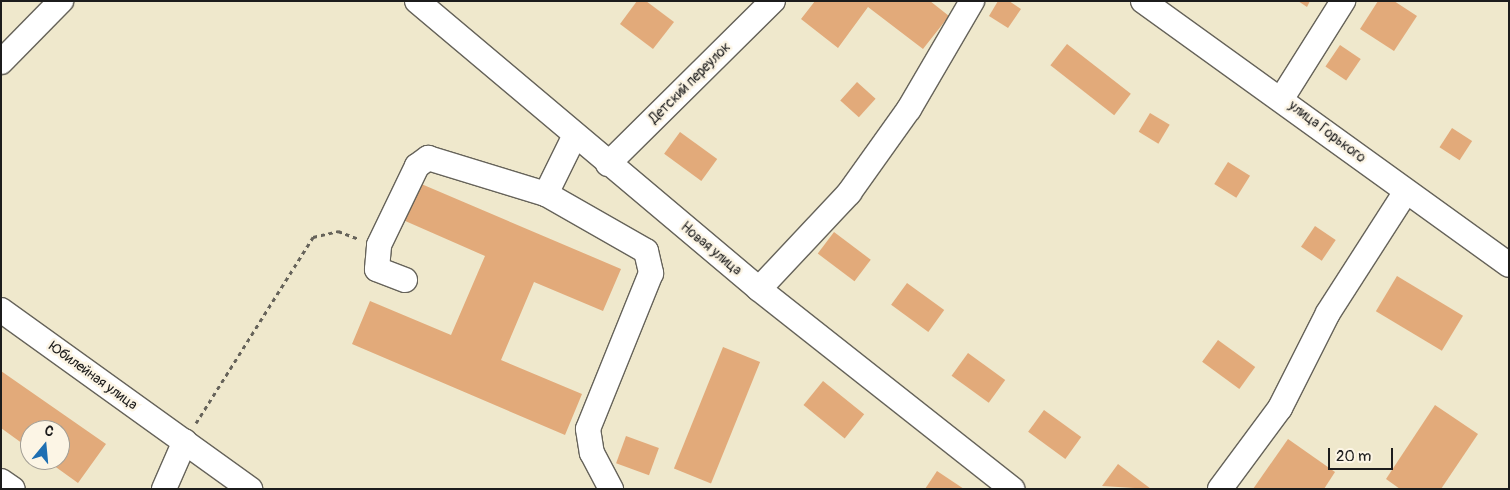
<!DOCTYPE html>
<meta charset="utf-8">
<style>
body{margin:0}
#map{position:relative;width:1510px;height:490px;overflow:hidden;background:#efe8cc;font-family:Pangolin,sans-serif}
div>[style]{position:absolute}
.building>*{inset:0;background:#e2aa7a;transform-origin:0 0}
.path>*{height:3px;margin-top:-1.5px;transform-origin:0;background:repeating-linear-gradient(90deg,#66635a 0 4px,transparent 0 8px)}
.roads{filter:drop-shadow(1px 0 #66635a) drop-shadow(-1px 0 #66635a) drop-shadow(0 1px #66635a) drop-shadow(0 -1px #66635a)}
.minor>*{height:24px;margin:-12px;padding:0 12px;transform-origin:12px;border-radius:12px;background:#fff}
span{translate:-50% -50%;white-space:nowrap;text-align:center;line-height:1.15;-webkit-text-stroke:5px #fcf5e5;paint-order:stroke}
.street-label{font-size:14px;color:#1c1c1c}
.frame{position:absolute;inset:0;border:2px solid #1c1c1c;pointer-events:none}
.north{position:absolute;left:20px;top:420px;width:50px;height:50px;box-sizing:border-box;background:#fcf5e5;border:1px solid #a29e95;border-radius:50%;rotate:17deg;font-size:14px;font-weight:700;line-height:20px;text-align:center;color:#1c1c1c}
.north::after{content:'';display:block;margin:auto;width:18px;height:22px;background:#1f6fb2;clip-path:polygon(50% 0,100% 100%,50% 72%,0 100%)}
.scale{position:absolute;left:1328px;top:448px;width:65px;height:22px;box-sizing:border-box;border:2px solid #1c1c1c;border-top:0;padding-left:6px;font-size:15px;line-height:18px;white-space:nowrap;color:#1c1c1c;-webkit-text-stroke:4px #fcf5e5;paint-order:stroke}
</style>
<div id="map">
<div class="building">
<i style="clip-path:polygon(637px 1px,646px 1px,674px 22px,653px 49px,620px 24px)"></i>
<i style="clip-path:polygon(815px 1px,930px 1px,949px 16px,923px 49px,868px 7px,838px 48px,801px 19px)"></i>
<i style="clip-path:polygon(998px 1px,1009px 1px,1021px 9px,1008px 28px,989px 16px)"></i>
<i style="clip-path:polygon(1298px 1px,1310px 1px,1307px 7px)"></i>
<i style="clip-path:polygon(1378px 1px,1394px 1px,1417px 16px,1394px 51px,1360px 29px)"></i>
<i style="left:1067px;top:44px;width:81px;height:27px;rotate:38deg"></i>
<i style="left:1340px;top:45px;width:25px;height:26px;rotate:34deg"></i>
<i style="left:857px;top:82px;width:25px;height:25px;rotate:42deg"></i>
<i style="left:1150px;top:113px;width:23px;height:22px;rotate:31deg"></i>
<i style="left:1452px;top:128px;width:24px;height:23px;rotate:33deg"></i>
<i style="left:680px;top:132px;width:46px;height:27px;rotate:36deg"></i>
<i style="left:1228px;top:162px;width:26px;height:26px;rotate:32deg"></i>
<i style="clip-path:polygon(419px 183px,621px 269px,603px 311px,534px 282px,501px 360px,582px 394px,565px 435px,352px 344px,370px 301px,451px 335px,485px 256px,403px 220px)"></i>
<i style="left:1315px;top:226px;width:25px;height:25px;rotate:34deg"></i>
<i style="left:834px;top:232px;width:46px;height:27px;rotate:37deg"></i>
<i style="left:1397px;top:276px;width:77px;height:41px;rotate:31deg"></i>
<i style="left:907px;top:283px;width:46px;height:27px;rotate:36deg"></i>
<i style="left:1218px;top:340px;width:46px;height:27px;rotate:36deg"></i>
<i style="left:723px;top:347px;width:40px;height:131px;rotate:22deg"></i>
<i style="left:968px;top:353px;width:46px;height:28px;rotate:36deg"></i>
<i style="clip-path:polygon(1px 371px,106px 444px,78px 483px,46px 460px,60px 460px,60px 430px,30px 430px,30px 449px,1px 428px)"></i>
<i style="left:823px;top:381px;width:53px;height:31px;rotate:39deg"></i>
<i style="clip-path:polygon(1435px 405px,1478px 434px,1441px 489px,1400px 489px,1386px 479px)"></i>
<i style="left:1044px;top:410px;width:46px;height:27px;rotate:36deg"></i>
<i style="left:626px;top:436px;width:35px;height:29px;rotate:20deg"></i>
<i style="clip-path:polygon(1288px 439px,1335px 472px,1324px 489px,1253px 489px)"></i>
<i style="clip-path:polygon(1118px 464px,1151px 489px,1102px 486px)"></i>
<i style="clip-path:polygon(937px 471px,964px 489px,925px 489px)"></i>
</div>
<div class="path">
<i style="left:196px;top:423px;width:220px;rotate:-57.8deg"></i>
<i style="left:313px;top:237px;width:26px;rotate:-13deg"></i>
<i style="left:338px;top:231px;width:22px;rotate:21deg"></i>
</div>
<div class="roads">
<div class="minor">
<i style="left:417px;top:1px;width:447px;rotate:40.1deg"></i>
<i style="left:759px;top:289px;width:323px;rotate:38.3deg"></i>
<i style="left:1143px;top:1px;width:451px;rotate:35.8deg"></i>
<i style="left:1px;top:62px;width:86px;rotate:-45.5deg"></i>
<i style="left:1282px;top:98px;width:115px;rotate:-57.8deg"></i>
<i style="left:575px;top:135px;width:66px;rotate:116.2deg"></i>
<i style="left:546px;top:194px;width:115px;rotate:29.7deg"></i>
<i style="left:646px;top:251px;width:23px;rotate:77deg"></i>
<i style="left:651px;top:273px;width:168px;rotate:112deg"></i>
<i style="left:588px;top:429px;width:24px;rotate:81deg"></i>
<i style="left:592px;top:453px;width:41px;rotate:62.2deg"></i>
<i style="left:608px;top:164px;width:232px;rotate:-44.7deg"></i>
<i style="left:405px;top:280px;width:30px;rotate:-159deg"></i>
<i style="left:377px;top:269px;width:24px;rotate:-85deg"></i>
<i style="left:379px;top:245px;width:88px;rotate:-64.3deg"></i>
<i style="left:417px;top:166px;width:14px;rotate:-36deg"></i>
<i style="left:428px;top:158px;width:123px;rotate:17deg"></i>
<i style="left:759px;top:289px;width:132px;rotate:-46.8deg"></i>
<i style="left:849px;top:193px;width:103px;rotate:-54.5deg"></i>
<i style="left:909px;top:109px;width:125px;rotate:-59.7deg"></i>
<i style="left:1px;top:310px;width:307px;rotate:35.7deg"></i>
<i style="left:1px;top:481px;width:14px;rotate:34deg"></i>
<i style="left:164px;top:489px;width:52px;rotate:-66.4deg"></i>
<i style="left:1220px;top:489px;width:101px;rotate:-53.5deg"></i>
<i style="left:1280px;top:408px;width:106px;rotate:-63.2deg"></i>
<i style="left:1328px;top:313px;width:143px;rotate:-57.3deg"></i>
</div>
</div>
<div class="street-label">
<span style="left:690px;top:83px;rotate:-45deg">Детский переулок</span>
<span style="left:1327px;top:132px;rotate:37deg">улица Горького</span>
<span style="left:711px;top:249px;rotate:40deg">Новая улица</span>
<span style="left:93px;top:376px;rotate:36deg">Юбилейная улица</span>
</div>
<div class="frame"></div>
<div class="north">С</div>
<div class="scale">20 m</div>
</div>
